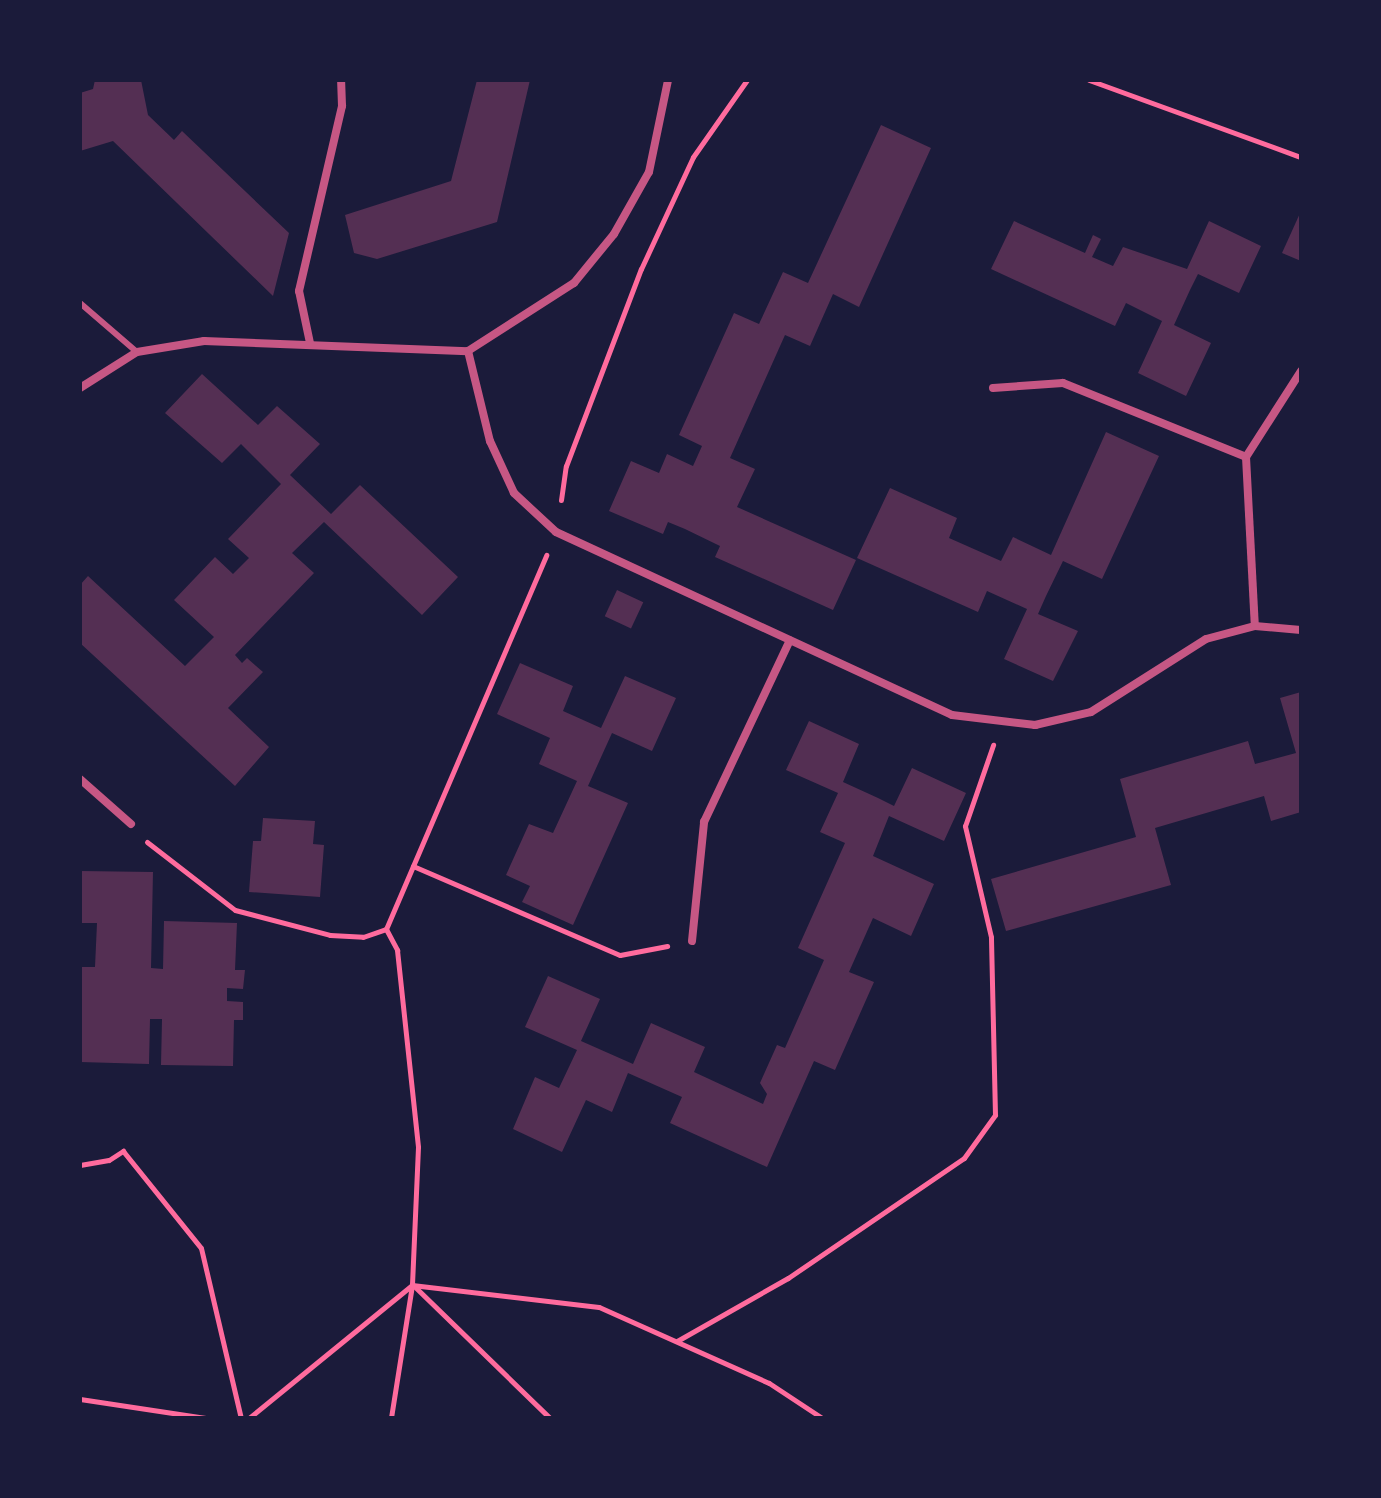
<!DOCTYPE html>
<style>
body{margin:0}
#map{position:relative;width:1381px;height:1498px;overflow:hidden;background:#1b1b3a;font-family:"PT Sans Narrow",sans-serif}
div>[style]{position:absolute}
.building>*{inset:0;background:#542f53;transform-origin:0 0}
.path>*{height:5px;margin:-2.5px;padding:0 2.5px;transform-origin:2.5px;border-radius:2.5px;background:#ff6b9d}
.service>*{height:6px;margin:-3px;padding:0 3px;transform-origin:3px;border-radius:3px;background:#c65784}
.minor>*{height:8px;margin:-4px;padding:0 4px;transform-origin:4px;border-radius:4px;background:#c65784}
span{translate:-50% -50%;white-space:nowrap;text-align:center;line-height:1.15;-webkit-text-stroke:8px #1b1b3a;paint-order:stroke}
.frame{position:absolute;inset:0;border:82px solid #1b1b3a;pointer-events:none}
</style>
<div id="map">
<div class="building">
<i style="clip-path:polygon(95px 80px,141px 80px,148px 115px,174px 140px,182px 131px,289px 233px,273px 296px,113px 141px,80px 151px,80px 93px,93px 89px)"></i>
<i style="clip-path:polygon(477px 80px,530px 80px,497px 222px,377px 259px,354px 253px,345px 215px,451px 181px)"></i>
<i style="clip-path:polygon(881px 125px,931px 148px,859px 307px,833px 294px,810px 346px,785px 335px,730px 458px,755px 469px,737px 507px,856px 560px,833px 610px,715px 557px,720px 546px,685px 529px,668px 522px,663px 534px,609px 511px,631px 461px,659px 473px,667px 454px,693px 466px,702px 446px,679px 435px,734px 313px,759px 324px,783px 272px,808px 283px)"></i>
<i style="clip-path:polygon(1301px 211px,1301px 261px,1282px 253px)"></i>
<i style="clip-path:polygon(1014px 221px,1085px 253px,1093px 235px,1101px 239px,1092px 257px,1113px 266px,1123px 247px,1187px 269px,1209px 221px,1261px 246px,1239px 293px,1198px 274px,1190px 290px,1174px 325px,1211px 343px,1186px 396px,1138px 373px,1162px 321px,1126px 303px,1115px 326px,991px 269px)"></i>
<i style="clip-path:polygon(202px 374px,258px 425px,277px 406px,320px 444px,290px 475px,331px 514px,360px 485px,458px 577px,422px 615px,324px 522px,292px 553px,314px 573px,235px 655px,242px 663px,247px 658px,263px 672px,228px 708px,269px 747px,235px 786px,80px 643px,80px 585px,88px 576px,185px 666px,214px 637px,174px 600px,215px 557px,233px 574px,249px 558px,228px 539px,281px 484px,241px 444px,222px 463px,165px 413px)"></i>
<i style="clip-path:polygon(1106px 432px,1159px 456px,1102px 579px,1063px 561px,1046px 596px,1038px 614px,1078px 631px,1053px 681px,1004px 659px,1027px 609px,987px 591px,978px 612px,857px 558px,890px 488px,957px 518px,949px 538px,1001px 561px,1013px 537px,1051px 555px)"></i>
<i style="left:617px;top:590px;width:29px;height:29px;rotate:25deg"></i>
<i style="clip-path:polygon(520px 663px,573px 686px,563px 711px,601px 728px,625px 676px,676px 698px,652px 751px,612px 733px,588px 786px,628px 803px,573px 925px,522px 902px,530px 886px,506px 875px,529px 824px,553px 833px,577px 781px,539px 764px,550px 738px,497px 714px)"></i>
<i style="clip-path:polygon(1301px 692px,1301px 812px,1271px 821px,1264px 796px,1155px 828px,1171px 885px,1006px 931px,991px 879px,1136px 837px,1120px 779px,1248px 741px,1255px 764px,1296px 753px,1280px 698px)"></i>
<i style="clip-path:polygon(809px 721px,859px 744px,843px 782px,878px 798px,894px 806px,912px 768px,966px 793px,944px 841px,889px 816px,873px 856px,934px 884px,911px 936px,873px 918px,849px 972px,874px 982px,866px 1000px,835px 1070px,814px 1061px,767px 1167px,670px 1123px,682px 1097px,628px 1073px,612px 1112px,586px 1100px,562px 1152px,513px 1129px,535px 1077px,559px 1088px,577px 1050px,525px 1027px,548px 976px,600px 999px,581px 1041px,633px 1064px,651px 1023px,705px 1047px,694px 1072px,763px 1104px,767px 1094px,760px 1083px,777px 1045px,785px 1048px,824px 960px,798px 948px,845px 843px,820px 832px,838px 793px,786px 770px)"></i>
<i style="clip-path:polygon(263px 818px,315px 821px,313px 844px,324px 845px,320px 897px,249px 892px,253px 841px,261px 841px)"></i>
<i style="clip-path:polygon(80px 871px,153px 872px,151px 968px,163px 969px,164px 921px,237px 923px,235px 970px,245px 970px,243px 989px,227px 988px,227px 1001px,243px 1002px,243px 1020px,234px 1020px,233px 1066px,161px 1065px,162px 1019px,150px 1019px,149px 1064px,80px 1062px,80px 967px,95px 967px,97px 923px,80px 923px)"></i>
</div>
<div class="path">
<i style="left:1089px;top:80px;width:226px;rotate:20deg"></i>
<i style="left:561px;top:500px;width:34px;rotate:-82deg"></i>
<i style="left:566px;top:466px;width:211px;rotate:-69.2deg"></i>
<i style="left:641px;top:269px;width:123px;rotate:-65.1deg"></i>
<i style="left:693px;top:157px;width:94px;rotate:-55deg"></i>
<i style="left:147px;top:842px;width:111px;rotate:37.7deg"></i>
<i style="left:235px;top:910px;width:98px;rotate:14.7deg"></i>
<i style="left:330px;top:935px;width:33px;rotate:3deg"></i>
<i style="left:363px;top:937px;width:24px;rotate:-19deg"></i>
<i style="left:386px;top:929px;width:407px;rotate:-66.8deg"></i>
<i style="left:413px;top:866px;width:225px;rotate:23.3deg"></i>
<i style="left:620px;top:955px;width:48px;rotate:-10.8deg"></i>
<i style="left:386px;top:929px;width:24px;rotate:62deg"></i>
<i style="left:397px;top:950px;width:198px;rotate:83.9deg"></i>
<i style="left:418px;top:1147px;width:138px;rotate:92.5deg"></i>
<i style="left:412px;top:1285px;width:135px;rotate:99deg"></i>
<i style="left:80px;top:1165px;width:29px;rotate:-10deg"></i>
<i style="left:109px;top:1160px;width:17px;rotate:-33deg"></i>
<i style="left:123px;top:1151px;width:124px;rotate:51.2deg"></i>
<i style="left:201px;top:1248px;width:175px;rotate:76.8deg"></i>
<i style="left:413px;top:1285px;width:191px;rotate:44.2deg"></i>
<i style="left:677px;top:1341px;width:128px;rotate:-29.6deg"></i>
<i style="left:788px;top:1278px;width:213px;rotate:-34.3deg"></i>
<i style="left:964px;top:1158px;width:53px;rotate:-54.2deg"></i>
<i style="left:995px;top:1115px;width:178px;rotate:-91.3deg"></i>
<i style="left:991px;top:937px;width:114px;rotate:-103.2deg"></i>
<i style="left:965px;top:826px;width:86px;rotate:-70.9deg"></i>
<i style="left:80px;top:1399px;width:127px;rotate:8.6deg"></i>
<i style="left:249px;top:1418px;width:210px;rotate:-39.2deg"></i>
<i style="left:412px;top:1285px;width:188px;rotate:6.7deg"></i>
<i style="left:599px;top:1307px;width:186px;rotate:24.1deg"></i>
<i style="left:769px;top:1383px;width:64px;rotate:33.4deg"></i>
</div>
<div class="service">
<i style="left:80px;top:303px;width:75px;rotate:40.7deg"></i>
</div>
<div class="minor">
<i style="left:310px;top:343px;width:53px;rotate:-101.9deg"></i>
<i style="left:299px;top:291px;width:190px;rotate:-76.9deg"></i>
<i style="left:342px;top:106px;width:26px;rotate:-92deg"></i>
<i style="left:468px;top:351px;width:93px;rotate:76.3deg"></i>
<i style="left:490px;top:441px;width:57px;rotate:65.2deg"></i>
<i style="left:514px;top:493px;width:57px;rotate:42.9deg"></i>
<i style="left:556px;top:532px;width:436px;rotate:24.8deg"></i>
<i style="left:952px;top:715px;width:84px;rotate:6.9deg"></i>
<i style="left:1035px;top:725px;width:57px;rotate:-13.1deg"></i>
<i style="left:1091px;top:712px;width:136px;rotate:-32.4deg"></i>
<i style="left:1206px;top:639px;width:51px;rotate:-14.9deg"></i>
<i style="left:1255px;top:626px;width:46px;rotate:5deg"></i>
<i style="left:468px;top:351px;width:126px;rotate:-32.7deg"></i>
<i style="left:574px;top:283px;width:63px;rotate:-50.8deg"></i>
<i style="left:614px;top:234px;width:71px;rotate:-60.6deg"></i>
<i style="left:649px;top:172px;width:94px;rotate:-78.3deg"></i>
<i style="left:80px;top:388px;width:67px;rotate:-32.3deg"></i>
<i style="left:137px;top:352px;width:68px;rotate:-9.3deg"></i>
<i style="left:204px;top:341px;width:264px;rotate:2.2deg"></i>
<i style="left:993px;top:388px;width:70px;rotate:-4.1deg"></i>
<i style="left:1063px;top:383px;width:197px;rotate:22deg"></i>
<i style="left:1246px;top:457px;width:169px;rotate:87deg"></i>
<i style="left:1246px;top:457px;width:102px;rotate:-57.4deg"></i>
<i style="left:80px;top:779px;width:68px;rotate:41.4deg"></i>
<i style="left:692px;top:941px;width:120px;rotate:-84.2deg"></i>
<i style="left:704px;top:822px;width:201px;rotate:-64.7deg"></i>
</div>
<div class="frame"></div>
</div>
